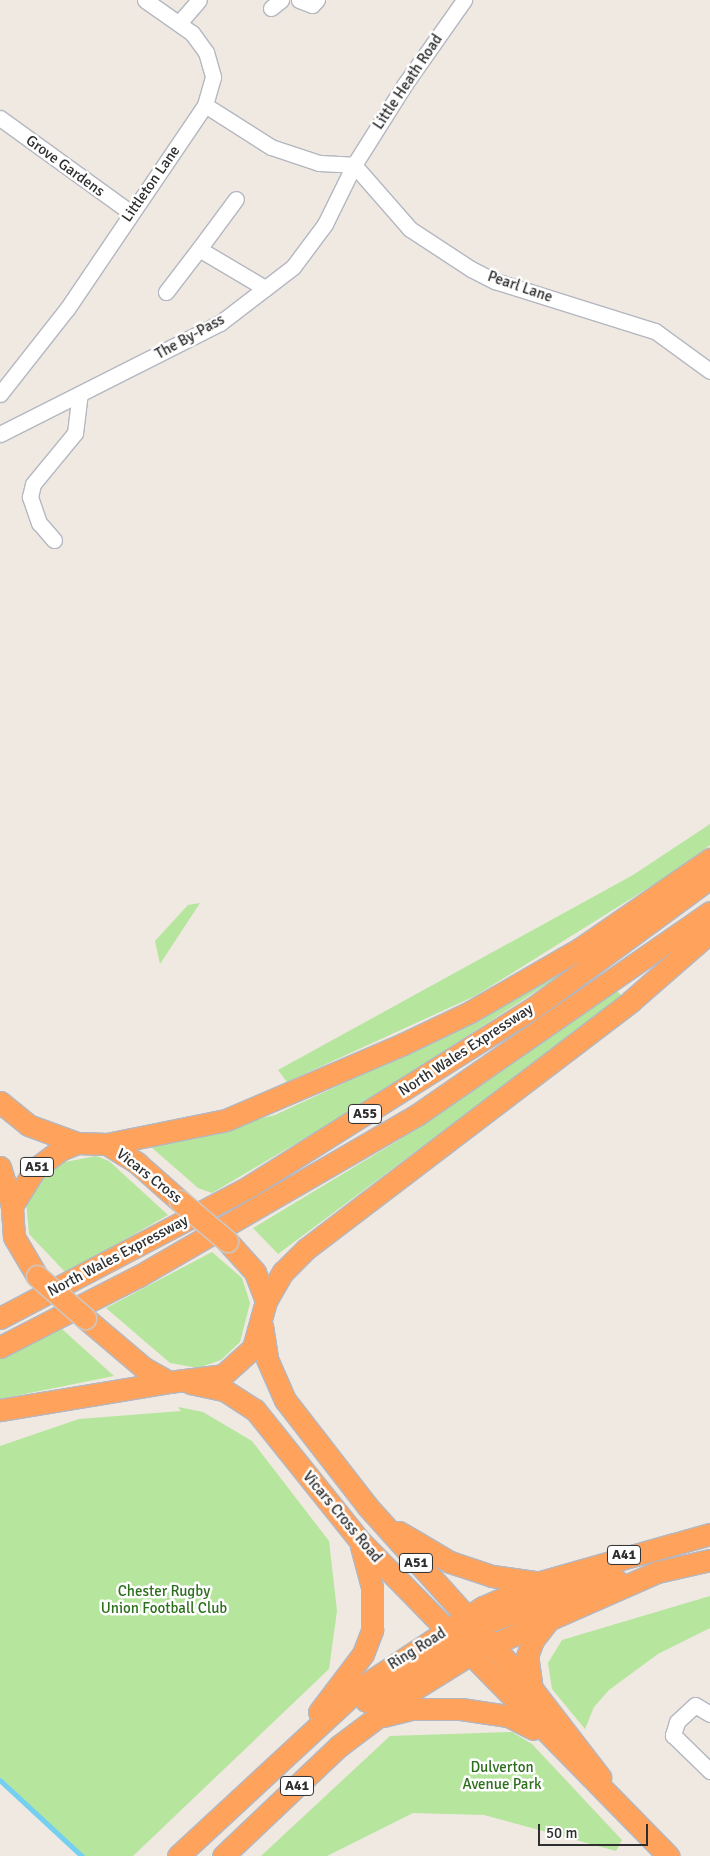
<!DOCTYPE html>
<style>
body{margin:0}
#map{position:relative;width:710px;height:1856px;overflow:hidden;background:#efe9e1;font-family:Signika,sans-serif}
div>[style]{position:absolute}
.green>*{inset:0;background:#b6e59e}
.stream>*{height:4.5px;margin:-2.25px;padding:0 2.25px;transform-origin:2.25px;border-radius:2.25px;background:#75cff0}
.roads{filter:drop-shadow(1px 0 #b4b7c1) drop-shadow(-1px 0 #b4b7c1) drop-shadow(0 1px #b4b7c1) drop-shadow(0 -1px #b4b7c1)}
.minor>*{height:15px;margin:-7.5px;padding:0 7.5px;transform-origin:7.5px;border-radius:7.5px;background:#fff}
.highway>*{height:21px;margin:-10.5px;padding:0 10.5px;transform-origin:10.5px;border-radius:10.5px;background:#ffa35c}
.bridges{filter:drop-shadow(1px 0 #c9c9c9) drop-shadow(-1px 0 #c9c9c9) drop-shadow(0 1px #c9c9c9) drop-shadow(0 -1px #c9c9c9)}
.highway-bridge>*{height:21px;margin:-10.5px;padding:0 10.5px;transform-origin:10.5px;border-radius:10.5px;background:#ffa35c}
span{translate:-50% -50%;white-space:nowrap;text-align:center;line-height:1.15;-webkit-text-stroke:5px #fff;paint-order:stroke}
.shield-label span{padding:1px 4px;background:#fff;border:1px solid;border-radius:4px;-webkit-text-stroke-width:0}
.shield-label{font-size:14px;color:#2e2e2e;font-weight:700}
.street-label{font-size:15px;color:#2e2e2e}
.park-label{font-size:15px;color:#2c6e1b}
.scale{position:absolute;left:538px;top:1824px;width:110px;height:22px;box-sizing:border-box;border:2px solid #2e2e2e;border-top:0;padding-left:6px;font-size:15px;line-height:18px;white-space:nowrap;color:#2e2e2e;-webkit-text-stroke:4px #fff;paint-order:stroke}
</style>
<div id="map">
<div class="green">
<i style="clip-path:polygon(710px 824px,710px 845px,672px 873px,475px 996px,287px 1082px,278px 1070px,633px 875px)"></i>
<i style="clip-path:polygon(200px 903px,160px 964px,155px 941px,188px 905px)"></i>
<i style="clip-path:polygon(605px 946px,371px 1099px,212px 1193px,198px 1188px,150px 1146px,275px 1115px,419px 1048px)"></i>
<i style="clip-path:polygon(617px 991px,623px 997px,278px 1254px,253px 1228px,399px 1140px)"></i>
<i style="clip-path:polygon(96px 1156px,109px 1161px,168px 1215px,66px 1273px,29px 1234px,26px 1201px,42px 1176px,60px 1163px)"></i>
<i style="clip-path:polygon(212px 1252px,242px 1278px,250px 1303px,240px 1342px,221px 1360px,198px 1368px,170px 1363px,106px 1308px)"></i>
<i style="clip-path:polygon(62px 1329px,114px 1376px,0 1399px,0 1358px)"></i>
<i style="clip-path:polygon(178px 1407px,203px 1412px,252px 1441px,329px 1541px,337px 1611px,329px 1669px,133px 1856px,84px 1856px,0 1777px,0 1446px,79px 1419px,181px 1411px)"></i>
<i style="clip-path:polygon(710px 1596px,710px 1628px,658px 1654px,609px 1690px,594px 1707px,585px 1729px,552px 1689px,548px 1663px,562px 1640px)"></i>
<i style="clip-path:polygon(512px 1732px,532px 1744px,622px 1840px,616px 1851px,484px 1815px,413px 1813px,327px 1856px,261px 1856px,390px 1736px)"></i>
</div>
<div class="stream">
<i style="left:0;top:1780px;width:112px;rotate:42.8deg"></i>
</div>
<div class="roads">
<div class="minor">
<i style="left:145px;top:0;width:57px;rotate:35.1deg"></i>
<i style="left:192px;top:33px;width:24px;rotate:54deg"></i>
<i style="left:206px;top:52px;width:26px;rotate:74deg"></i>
<i style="left:213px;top:77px;width:29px;rotate:106deg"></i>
<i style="left:299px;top:0;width:14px;rotate:21deg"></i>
<i style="left:312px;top:5px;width:7px;rotate:-45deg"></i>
<i style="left:271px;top:8px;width:13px;rotate:-39deg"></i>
<i style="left:179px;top:23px;width:30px;rotate:-49deg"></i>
<i style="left:0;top:118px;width:160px;rotate:35.9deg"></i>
<i style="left:354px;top:165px;width:85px;rotate:48.8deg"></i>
<i style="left:410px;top:229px;width:73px;rotate:33.3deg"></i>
<i style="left:471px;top:269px;width:27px;rotate:27deg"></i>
<i style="left:495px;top:281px;width:168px;rotate:17.4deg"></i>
<i style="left:655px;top:331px;width:68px;rotate:36deg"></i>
<i style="left:199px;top:249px;width:62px;rotate:-53.5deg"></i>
<i style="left:166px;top:292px;width:54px;rotate:-52.5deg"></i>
<i style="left:199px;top:249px;width:77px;rotate:30.6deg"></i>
<i style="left:0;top:394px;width:108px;rotate:-51.8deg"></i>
<i style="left:67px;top:309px;width:246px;rotate:-55.9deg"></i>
<i style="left:205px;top:105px;width:78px;rotate:32.5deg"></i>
<i style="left:271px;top:147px;width:51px;rotate:18.4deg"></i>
<i style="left:319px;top:163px;width:35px;rotate:3deg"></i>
<i style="left:0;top:434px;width:246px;rotate:-26.8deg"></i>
<i style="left:220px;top:323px;width:92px;rotate:-37.5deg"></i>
<i style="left:293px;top:267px;width:54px;rotate:-53.3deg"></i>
<i style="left:325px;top:224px;width:66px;rotate:-63.8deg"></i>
<i style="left:354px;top:165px;width:96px;rotate:-57.8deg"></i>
<i style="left:405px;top:84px;width:103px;rotate:-54.9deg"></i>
<i style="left:54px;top:540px;width:23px;rotate:-131deg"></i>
<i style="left:39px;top:523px;width:28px;rotate:-109deg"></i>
<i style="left:30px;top:497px;width:13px;rotate:-77deg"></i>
<i style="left:33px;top:484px;width:66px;rotate:-50.5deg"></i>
<i style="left:75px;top:433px;width:38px;rotate:-83deg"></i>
<i style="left:710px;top:1714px;width:17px;rotate:-149deg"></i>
<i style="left:695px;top:1705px;width:25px;rotate:137deg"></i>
<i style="left:677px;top:1722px;width:14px;rotate:107deg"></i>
<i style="left:673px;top:1735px;width:52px;rotate:44.2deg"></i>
</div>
<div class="highway">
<i style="left:0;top:1102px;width:36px;rotate:39deg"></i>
<i style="left:28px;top:1125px;width:52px;rotate:20.2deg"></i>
<i style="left:107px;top:1144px;width:121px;rotate:-11.4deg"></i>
<i style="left:226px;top:1120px;width:193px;rotate:-23.2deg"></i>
<i style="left:403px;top:1044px;width:74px;rotate:-25.5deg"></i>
<i style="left:470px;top:1012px;width:128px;rotate:-30deg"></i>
<i style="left:581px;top:948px;width:157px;rotate:-34.6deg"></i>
<i style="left:0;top:1167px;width:41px;rotate:72.9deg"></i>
<i style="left:37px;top:1276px;width:45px;rotate:-120.5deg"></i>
<i style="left:14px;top:1237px;width:31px;rotate:-94deg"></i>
<i style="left:12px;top:1206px;width:44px;rotate:-58.1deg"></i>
<i style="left:35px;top:1169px;width:31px;rotate:-37deg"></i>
<i style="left:60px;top:1150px;width:18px;rotate:-22deg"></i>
<i style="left:77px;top:1143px;width:30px;rotate:2deg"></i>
<i style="left:107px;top:1144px;width:36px;rotate:32deg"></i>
<i style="left:137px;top:1163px;width:57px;rotate:41.5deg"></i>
<i style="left:266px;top:1301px;width:34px;rotate:-60deg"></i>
<i style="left:283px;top:1272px;width:33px;rotate:-45deg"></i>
<i style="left:306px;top:1249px;width:409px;rotate:-37.3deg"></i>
<i style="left:631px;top:1001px;width:105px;rotate:-41.1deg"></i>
<i style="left:0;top:1318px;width:283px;rotate:-27.8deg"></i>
<i style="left:250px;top:1186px;width:334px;rotate:-32.2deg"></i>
<i style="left:533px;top:1008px;width:220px;rotate:-36.3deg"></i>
<i style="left:85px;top:1318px;width:77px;rotate:40.3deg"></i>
<i style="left:144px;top:1368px;width:29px;rotate:29deg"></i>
<i style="left:169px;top:1382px;width:54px;rotate:-7.4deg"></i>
<i style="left:223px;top:1375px;width:40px;rotate:-42deg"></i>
<i style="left:253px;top:1348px;width:49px;rotate:-74.5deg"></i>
<i style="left:266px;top:1301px;width:31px;rotate:-111deg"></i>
<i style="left:255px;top:1272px;width:42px;rotate:-132.1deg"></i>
<i style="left:262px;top:1326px;width:33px;rotate:81deg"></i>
<i style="left:267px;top:1359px;width:45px;rotate:66.3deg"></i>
<i style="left:285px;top:1400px;width:135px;rotate:52.2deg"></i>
<i style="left:368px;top:1507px;width:246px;rotate:48deg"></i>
<i style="left:533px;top:1690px;width:110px;rotate:52.4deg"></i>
<i style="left:0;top:1347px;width:156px;rotate:-27.1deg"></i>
<i style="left:139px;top:1276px;width:321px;rotate:-30.1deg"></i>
<i style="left:417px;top:1115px;width:356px;rotate:-34.7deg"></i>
<i style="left:190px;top:1383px;width:35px;rotate:12deg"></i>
<i style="left:224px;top:1390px;width:37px;rotate:33deg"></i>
<i style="left:255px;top:1410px;width:168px;rotate:51.3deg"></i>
<i style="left:360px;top:1541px;width:441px;rotate:45.6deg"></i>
<i style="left:0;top:1410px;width:171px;rotate:-9.4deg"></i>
<i style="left:399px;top:1532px;width:59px;rotate:30.5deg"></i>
<i style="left:450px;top:1562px;width:44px;rotate:18.4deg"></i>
<i style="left:492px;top:1576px;width:43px;rotate:7.9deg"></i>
<i style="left:462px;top:1631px;width:131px;rotate:-19.7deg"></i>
<i style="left:585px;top:1587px;width:32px;rotate:-13deg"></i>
<i style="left:532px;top:1690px;width:34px;rotate:-98deg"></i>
<i style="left:527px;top:1656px;width:17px;rotate:-69deg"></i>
<i style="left:533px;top:1640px;width:28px;rotate:-52deg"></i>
<i style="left:366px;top:1701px;width:63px;rotate:-34.7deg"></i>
<i style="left:418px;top:1665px;width:58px;rotate:-21.3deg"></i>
<i style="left:319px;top:1712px;width:73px;rotate:-52.8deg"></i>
<i style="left:363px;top:1654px;width:26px;rotate:-69deg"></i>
<i style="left:372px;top:1630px;width:43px;rotate:-90deg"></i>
<i style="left:372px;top:1587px;width:42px;rotate:-105deg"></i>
<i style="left:383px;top:1716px;width:29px;rotate:-14deg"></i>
<i style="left:411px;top:1709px;width:50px"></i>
<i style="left:461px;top:1709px;width:48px;rotate:8.5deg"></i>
<i style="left:508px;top:1716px;width:28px;rotate:27deg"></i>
<i style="left:178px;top:1856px;width:244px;rotate:-42.8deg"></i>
<i style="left:357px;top:1690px;width:151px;rotate:-33.4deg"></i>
<i style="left:483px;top:1607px;width:62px;rotate:-23.7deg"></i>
<i style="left:540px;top:1582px;width:177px;rotate:-15.8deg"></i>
<i style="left:223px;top:1856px;width:160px;rotate:-43.5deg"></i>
<i style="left:339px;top:1746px;width:96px;rotate:-37deg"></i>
<i style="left:416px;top:1688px;width:62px;rotate:-31.9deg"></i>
<i style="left:469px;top:1655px;width:206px;rotate:-23.8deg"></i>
<i style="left:657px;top:1572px;width:54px;rotate:-12.8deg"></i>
</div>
</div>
<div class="bridges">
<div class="highway-bridge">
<i style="left:180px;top:1201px;width:62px;rotate:40.4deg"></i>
<i style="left:37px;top:1276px;width:64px;rotate:41.2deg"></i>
</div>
</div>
<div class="shield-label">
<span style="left:365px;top:1114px">A55</span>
<span style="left:37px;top:1167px">A51</span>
<span style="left:624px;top:1555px">A41</span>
<span style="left:416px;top:1563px">A51</span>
<span style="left:297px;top:1786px">A41</span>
</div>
<div class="street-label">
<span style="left:408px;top:82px;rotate:-56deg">Little Heath Road</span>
<span style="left:65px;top:166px;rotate:36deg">Grove Gardens</span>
<span style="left:151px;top:184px;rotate:-55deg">Littleton Lane</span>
<span style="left:520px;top:287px;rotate:19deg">Pearl Lane</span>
<span style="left:190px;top:337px;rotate:-29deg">The By-Pass</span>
<span style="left:466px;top:1050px;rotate:-33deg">North Wales Expressway</span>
<span style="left:149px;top:1176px;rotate:38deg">Vicars Cross</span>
<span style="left:118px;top:1256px;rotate:-28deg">North Wales Expressway</span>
<span style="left:342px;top:1517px;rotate:50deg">Vicars Cross Road</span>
<span style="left:417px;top:1649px;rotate:-32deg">Ring Road</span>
</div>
<div class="park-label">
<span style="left:164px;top:1600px">Chester Rugby<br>Union Football Club</span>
<span style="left:502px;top:1776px">Dulverton<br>Avenue Park</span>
</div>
<div class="scale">50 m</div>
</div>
